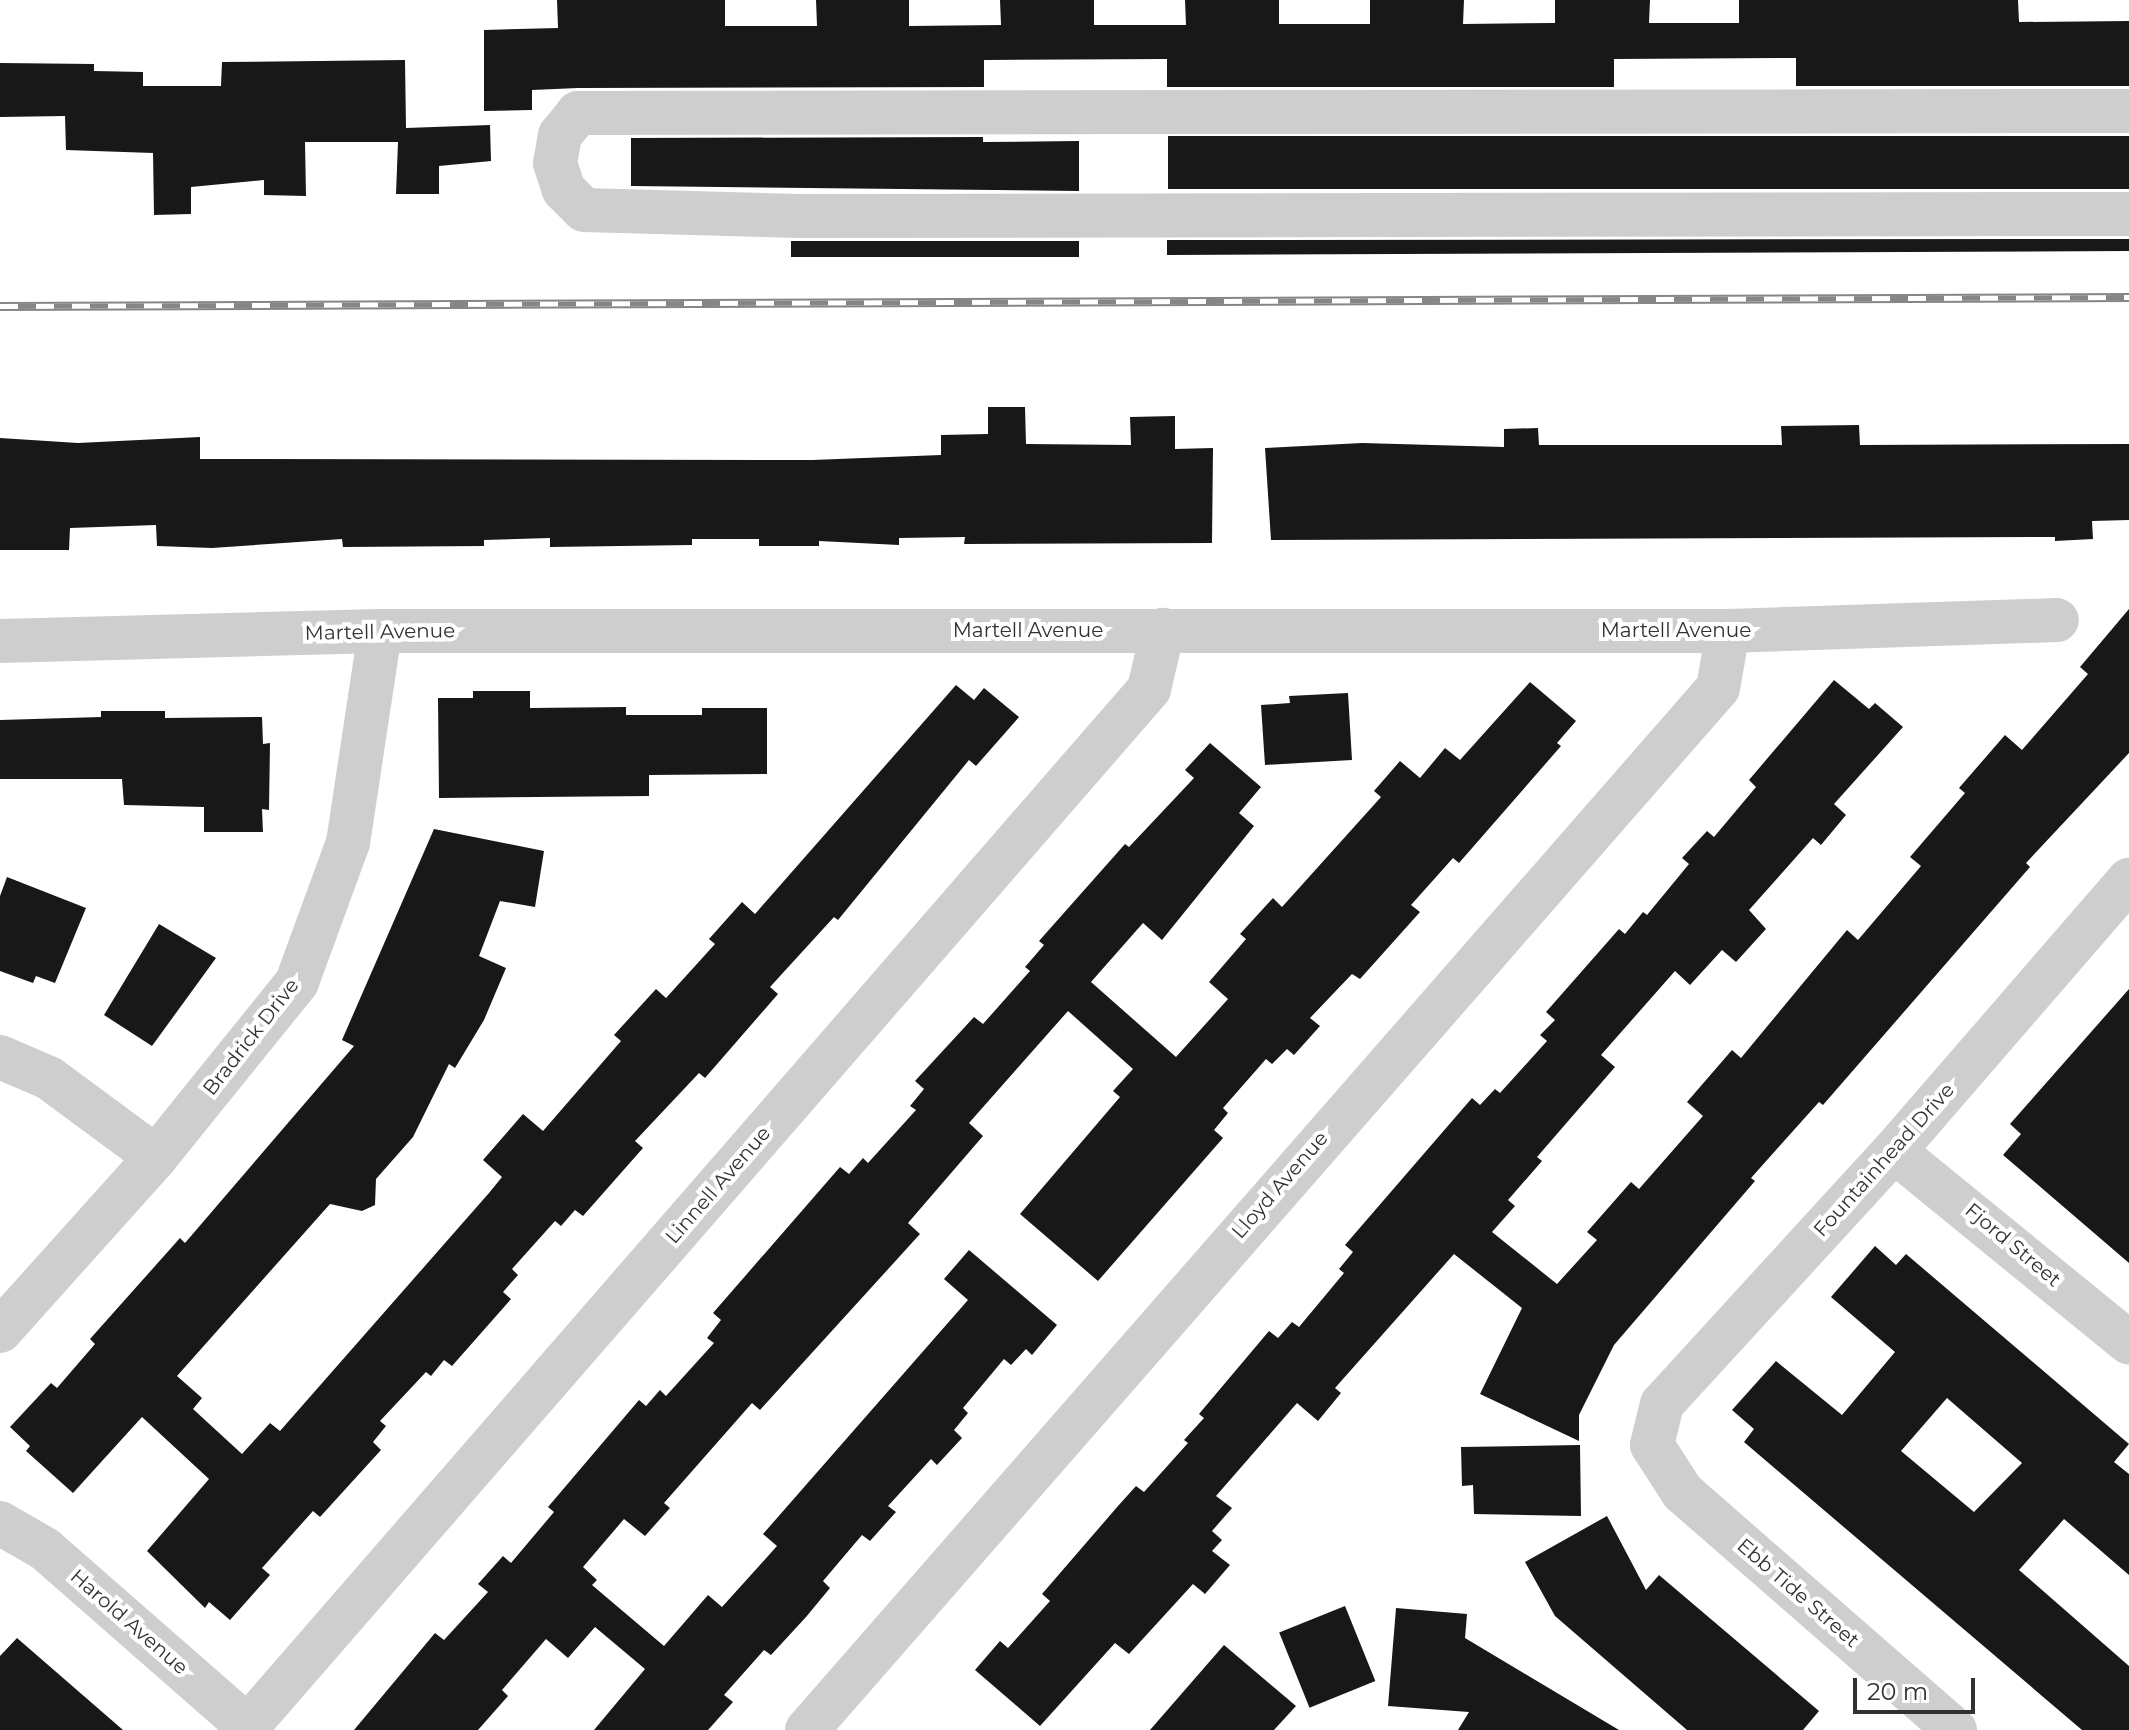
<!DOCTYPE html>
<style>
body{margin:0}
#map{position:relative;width:2129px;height:1730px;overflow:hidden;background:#fff;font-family:Montserrat,sans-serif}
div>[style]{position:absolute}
.building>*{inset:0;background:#181818;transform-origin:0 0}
.minor>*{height:44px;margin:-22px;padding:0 22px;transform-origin:22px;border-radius:22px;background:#cecece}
.rail>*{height:9px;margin-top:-4.5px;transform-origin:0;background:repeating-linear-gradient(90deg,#fff 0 18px,#868686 0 36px);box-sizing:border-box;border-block:2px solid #868686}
span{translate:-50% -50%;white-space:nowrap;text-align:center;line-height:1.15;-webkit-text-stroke:8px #fff;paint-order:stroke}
.street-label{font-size:20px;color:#313131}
.scale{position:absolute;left:1853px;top:1678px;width:122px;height:36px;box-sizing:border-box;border:4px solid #313131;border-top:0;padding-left:10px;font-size:24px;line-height:28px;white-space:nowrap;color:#313131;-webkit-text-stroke:6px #fff;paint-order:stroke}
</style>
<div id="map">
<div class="building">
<i style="clip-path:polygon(557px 0,725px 0,725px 26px,817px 26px,816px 0,909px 0,909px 26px,1001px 25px,1000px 0,1094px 0,1094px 25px,1186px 25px,1185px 0,1279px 0,1279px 24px,1370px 24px,1370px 0,1464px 0,1463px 24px,1555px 23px,1555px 0,1650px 0,1649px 23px,1739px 23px,1739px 0,2018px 0,2019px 22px,2129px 21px,2129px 86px,1796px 86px,1796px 58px,1614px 59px,1614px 87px,1167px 87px,1167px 59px,984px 60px,984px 87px,578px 88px,532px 90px,532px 110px,484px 111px,484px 30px,558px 28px)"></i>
<i style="clip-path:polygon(405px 60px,406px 128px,490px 125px,491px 161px,439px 166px,439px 194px,396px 194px,398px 142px,305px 142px,306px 196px,264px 195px,264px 180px,191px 187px,191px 214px,154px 215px,153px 153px,66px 150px,65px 116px,0 117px,0 63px,94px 64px,94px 71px,143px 72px,143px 86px,221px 86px,222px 62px)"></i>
<i style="left:2129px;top:136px;width:53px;height:961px;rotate:90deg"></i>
<i style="clip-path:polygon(983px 137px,983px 142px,1079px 141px,1079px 191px,631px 186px,631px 138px)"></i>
<i style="clip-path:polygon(2129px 239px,2129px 251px,1167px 255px,1167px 240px)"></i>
<i style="left:791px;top:241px;width:288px;height:16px"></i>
<i style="clip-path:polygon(988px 407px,1025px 407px,1026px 444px,1131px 445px,1130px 417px,1175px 416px,1175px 449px,1213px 448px,1212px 543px,964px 544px,965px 537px,899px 538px,899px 545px,819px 541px,819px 546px,759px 546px,759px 539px,692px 539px,692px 545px,550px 547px,550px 538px,484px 540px,484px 546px,343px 547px,342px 539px,212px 548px,157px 546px,156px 525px,70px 528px,69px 550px,0 550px,0 438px,78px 443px,200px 437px,200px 459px,812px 460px,941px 455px,941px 435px,988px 434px)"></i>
<i style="clip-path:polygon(1859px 425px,1860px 445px,2129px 444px,2129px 520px,2092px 521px,2093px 539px,2055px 541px,2055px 537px,1271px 540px,1265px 448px,1362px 443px,1504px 447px,1504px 429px,1538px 428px,1539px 445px,1782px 445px,1781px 426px)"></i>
<i style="clip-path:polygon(2129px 609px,2129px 753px,2026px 863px,2030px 867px,1823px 1105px,1819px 1102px,1751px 1178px,1755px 1181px,1614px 1345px,1579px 1415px,1579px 1441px,1480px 1394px,1522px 1308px,1454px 1254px,1335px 1388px,1341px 1393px,1318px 1421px,1297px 1403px,1216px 1496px,1232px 1508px,1212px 1531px,1222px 1540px,1212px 1551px,1230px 1565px,1205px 1594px,1193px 1584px,1129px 1654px,1115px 1643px,1040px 1726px,975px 1670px,1000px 1641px,1008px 1648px,1050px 1601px,1042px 1594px,1118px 1506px,1136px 1486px,1144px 1492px,1188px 1443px,1184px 1440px,1204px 1418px,1199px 1414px,1269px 1331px,1278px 1338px,1292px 1322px,1299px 1327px,1344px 1273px,1339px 1269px,1353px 1252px,1345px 1245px,1472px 1098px,1480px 1105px,1495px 1089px,1500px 1093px,1547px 1041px,1540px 1035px,1555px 1020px,1546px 1012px,1619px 929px,1625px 934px,1643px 912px,1647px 915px,1689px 864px,1682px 858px,1707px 831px,1714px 837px,1756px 787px,1749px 780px,1834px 680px,1869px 709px,1875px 703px,1903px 727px,1834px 804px,1846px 815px,1821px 845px,1813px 838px,1749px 910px,1766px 929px,1736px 962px,1722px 950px,1690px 985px,1675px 971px,1601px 1055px,1615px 1067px,1537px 1157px,1542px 1161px,1508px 1200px,1515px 1206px,1492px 1232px,1557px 1284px,1597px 1240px,1587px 1232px,1631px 1182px,1639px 1189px,1703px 1116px,1687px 1102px,1732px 1050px,1741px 1058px,1847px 930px,1858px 940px,1921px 866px,1910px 857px,1965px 793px,1959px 788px,2005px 735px,2022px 750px,2088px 674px,2080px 667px)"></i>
<i style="clip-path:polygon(1530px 682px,1576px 721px,1557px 743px,1561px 746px,1459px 863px,1453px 858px,1411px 905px,1420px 912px,1360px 979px,1352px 974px,1310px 1018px,1320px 1026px,1294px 1055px,1287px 1049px,1272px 1064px,1266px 1059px,1223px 1108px,1228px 1113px,1214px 1130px,1223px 1138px,1098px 1281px,1020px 1214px,1120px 1097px,1113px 1091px,1133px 1069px,1068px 1011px,969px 1123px,983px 1136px,908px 1223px,920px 1234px,760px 1410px,752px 1403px,664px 1503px,670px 1508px,645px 1536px,624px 1519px,583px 1567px,597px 1580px,592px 1585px,664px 1646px,708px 1595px,722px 1607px,777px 1546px,763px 1534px,968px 1300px,944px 1279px,969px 1250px,1057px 1325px,1032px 1355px,1026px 1349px,1011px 1365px,1004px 1359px,963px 1408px,968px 1413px,954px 1430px,962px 1438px,937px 1465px,931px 1459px,888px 1506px,896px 1512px,870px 1541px,862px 1535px,823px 1581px,830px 1588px,806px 1617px,771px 1655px,764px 1650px,724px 1695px,733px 1702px,708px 1730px,594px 1730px,645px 1669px,595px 1627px,568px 1658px,546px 1639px,502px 1690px,508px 1696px,478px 1730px,354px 1730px,435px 1633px,444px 1640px,488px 1592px,478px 1584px,503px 1556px,511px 1563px,554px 1512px,548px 1507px,639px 1400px,646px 1406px,660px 1390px,666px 1396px,714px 1343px,707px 1338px,721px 1320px,713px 1313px,840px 1167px,849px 1174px,863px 1158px,868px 1163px,916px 1110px,910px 1106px,924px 1089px,915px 1081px,974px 1017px,983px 1024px,1030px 971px,1025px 967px,1044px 945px,1039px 941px,1125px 844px,1129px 847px,1194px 778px,1185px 770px,1210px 743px,1261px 787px,1239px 813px,1254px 826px,1162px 940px,1143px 923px,1091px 982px,1176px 1057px,1228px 999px,1209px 982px,1246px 939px,1240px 934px,1273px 898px,1282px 907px,1381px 797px,1374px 791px,1400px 761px,1420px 778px,1445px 748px,1460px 760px)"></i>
<i style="clip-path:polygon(956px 685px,974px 700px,984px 688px,1019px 717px,976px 766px,969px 760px,838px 920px,834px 917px,770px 987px,778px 994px,705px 1078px,699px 1073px,635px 1141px,643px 1148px,583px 1216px,575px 1210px,561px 1226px,555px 1221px,512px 1269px,518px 1275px,503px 1292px,511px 1299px,452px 1366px,444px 1360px,431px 1376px,426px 1372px,380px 1421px,386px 1426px,373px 1442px,381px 1450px,320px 1517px,313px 1511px,262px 1568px,270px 1575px,230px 1620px,209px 1602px,205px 1608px,147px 1551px,209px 1479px,142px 1417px,73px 1493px,26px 1451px,30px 1446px,10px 1427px,51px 1383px,57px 1388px,95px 1344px,90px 1339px,180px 1238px,185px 1243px,354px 1046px,342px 1040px,434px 829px,544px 851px,535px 907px,500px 901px,479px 956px,506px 968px,484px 1020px,455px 1068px,449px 1064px,413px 1137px,376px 1179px,375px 1205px,362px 1211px,330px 1204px,177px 1376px,202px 1398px,193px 1409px,242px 1454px,270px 1423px,280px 1431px,489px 1193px,502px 1177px,483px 1160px,523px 1114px,543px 1131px,621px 1041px,614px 1035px,656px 989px,666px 998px,715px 944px,709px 939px,742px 902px,755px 914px)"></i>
<i style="clip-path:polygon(473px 691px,530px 691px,530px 708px,626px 707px,626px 715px,702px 715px,702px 708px,767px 708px,767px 774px,649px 775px,649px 796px,439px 798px,438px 698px,473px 698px)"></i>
<i style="clip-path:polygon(1348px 693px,1352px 760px,1265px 765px,1261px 705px,1290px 703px,1289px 696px)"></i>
<i style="clip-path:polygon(101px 711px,165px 711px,165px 718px,262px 717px,263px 744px,270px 743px,269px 810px,262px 809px,263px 832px,204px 832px,204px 807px,124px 805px,122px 779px,0 779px,0 720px,101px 717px)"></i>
<i style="clip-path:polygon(7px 877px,86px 908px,55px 983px,36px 976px,33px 983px,0 971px,0 896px)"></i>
<i style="clip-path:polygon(159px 924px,216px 958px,152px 1046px,104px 1015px)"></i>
<i style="clip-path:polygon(2129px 989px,2129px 1263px,2003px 1155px,2021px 1134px,2010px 1124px)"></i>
<i style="clip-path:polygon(evenodd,1875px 1246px,1896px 1265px,1906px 1254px,2129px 1444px,2114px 1462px,2129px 1474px,2129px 1575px,2064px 1519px,2019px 1570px,2129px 1666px,2129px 1730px,2082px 1730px,1744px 1442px,1754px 1429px,1732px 1410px,1776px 1361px,1842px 1415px,1895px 1352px,1831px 1297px,1875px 1246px,1947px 1398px,2022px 1463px,1974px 1512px,1901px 1451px,1947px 1398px)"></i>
<i style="clip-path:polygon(1580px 1445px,1581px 1516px,1474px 1514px,1473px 1485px,1462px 1486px,1461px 1447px)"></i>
<i style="clip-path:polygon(1607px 1516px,1646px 1590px,1659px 1575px,1819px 1711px,1803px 1730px,1687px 1730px,1555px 1616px,1525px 1562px)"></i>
<i style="left:1345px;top:1606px;width:81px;height:71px;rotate:68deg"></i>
<i style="clip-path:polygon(1396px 1608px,1467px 1614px,1465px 1638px,1619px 1730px,1458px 1730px,1469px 1712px,1388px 1706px)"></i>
<i style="clip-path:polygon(17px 1638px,123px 1730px,0 1730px,0 1656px)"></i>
<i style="clip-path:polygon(1224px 1645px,1296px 1706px,1274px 1730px,1150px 1730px)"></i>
</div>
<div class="minor">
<i style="left:2129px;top:111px;width:1551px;rotate:179.93deg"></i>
<i style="left:578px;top:113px;width:28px;rotate:129deg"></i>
<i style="left:560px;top:135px;width:28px;rotate:100deg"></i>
<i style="left:555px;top:163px;width:28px;rotate:72deg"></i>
<i style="left:564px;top:190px;width:28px;rotate:45deg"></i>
<i style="left:584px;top:210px;width:216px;rotate:1.6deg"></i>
<i style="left:800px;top:216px;width:1329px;rotate:-0.09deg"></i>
<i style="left:0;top:641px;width:380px;rotate:-1.5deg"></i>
<i style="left:380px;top:631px;width:1348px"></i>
<i style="left:1728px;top:631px;width:329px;rotate:-1.9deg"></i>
<i style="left:0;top:1057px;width:53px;rotate:23.2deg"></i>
<i style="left:49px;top:1078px;width:133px;rotate:36.4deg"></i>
<i style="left:1894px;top:1151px;width:303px;rotate:39.2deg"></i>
<i style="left:0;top:1331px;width:234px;rotate:-48.1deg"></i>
<i style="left:156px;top:1157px;width:225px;rotate:-51.1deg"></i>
<i style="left:297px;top:982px;width:148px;rotate:-69.9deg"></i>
<i style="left:348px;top:843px;width:214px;rotate:-81.4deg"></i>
<i style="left:0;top:1523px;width:52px;rotate:30deg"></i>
<i style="left:45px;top:1549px;width:275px;rotate:41.2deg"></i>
<i style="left:248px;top:1726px;width:1374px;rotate:-49.01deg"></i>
<i style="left:1149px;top:689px;width:61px;rotate:-76.7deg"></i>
<i style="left:807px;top:1730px;width:1384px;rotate:-48.84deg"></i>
<i style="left:1718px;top:688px;width:58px;rotate:-80deg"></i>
<i style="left:1955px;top:1730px;width:361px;rotate:-138.9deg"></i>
<i style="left:1683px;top:1493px;width:57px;rotate:-122.9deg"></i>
<i style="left:1652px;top:1445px;width:42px;rotate:-76.3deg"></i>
<i style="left:1662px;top:1404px;width:343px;rotate:-47.5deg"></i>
<i style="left:1894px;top:1151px;width:359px;rotate:-49.1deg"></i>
</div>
<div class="rail">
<i style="left:0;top:306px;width:2129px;rotate:-0.24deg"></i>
</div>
<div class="street-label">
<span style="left:1028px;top:630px">Martell Avenue</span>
<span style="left:1676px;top:630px">Martell Avenue</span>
<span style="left:380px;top:632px;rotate:-1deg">Martell Avenue</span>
<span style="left:251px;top:1037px;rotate:-52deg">Bradrick Drive</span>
<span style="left:1884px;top:1160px;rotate:-48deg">Fountainhead Drive</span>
<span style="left:718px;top:1185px;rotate:-49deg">Linnell Avenue</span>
<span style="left:1280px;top:1185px;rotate:-49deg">Lloyd Avenue</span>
<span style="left:2013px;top:1245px;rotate:40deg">Fjord Street</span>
<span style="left:1798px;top:1593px;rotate:41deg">Ebb Tide Street</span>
<span style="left:129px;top:1622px;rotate:41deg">Harold Avenue</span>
</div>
<div class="scale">20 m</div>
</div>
